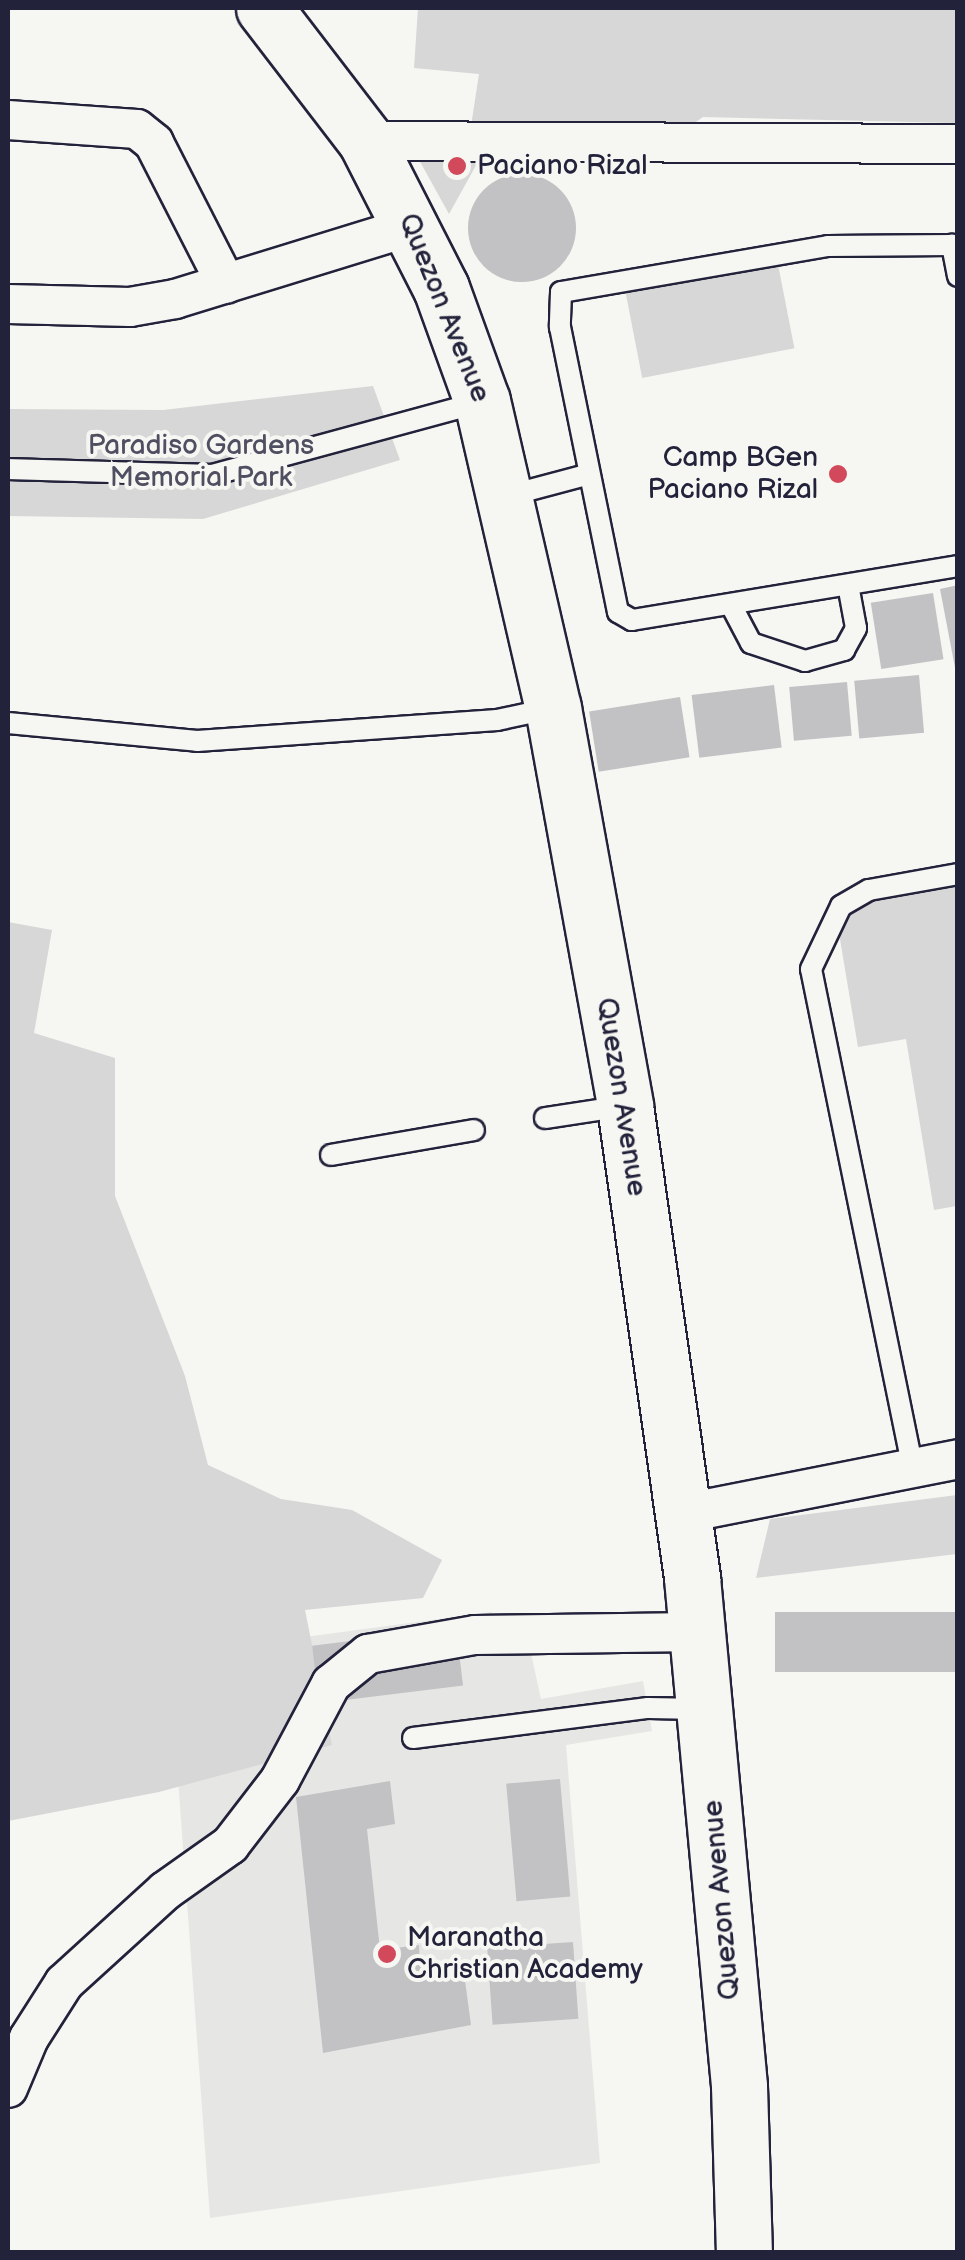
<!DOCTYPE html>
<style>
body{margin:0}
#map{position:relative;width:965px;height:2260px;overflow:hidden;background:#f6f6f2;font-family:"Balsamiq Sans",sans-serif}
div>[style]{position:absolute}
.built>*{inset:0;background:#e6e6e4}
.green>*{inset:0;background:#d7d7d7;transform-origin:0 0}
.building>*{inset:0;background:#c2c2c4;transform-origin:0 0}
.round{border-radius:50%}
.roads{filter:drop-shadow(2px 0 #22223b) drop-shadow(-2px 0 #22223b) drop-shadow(0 2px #22223b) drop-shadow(0 -2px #22223b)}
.lane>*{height:20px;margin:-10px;padding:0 10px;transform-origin:10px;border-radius:10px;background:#f6f6f2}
.street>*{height:38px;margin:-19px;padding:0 19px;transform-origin:19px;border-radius:19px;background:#f6f6f2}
.secondary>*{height:55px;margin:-27.5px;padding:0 27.5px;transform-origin:27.5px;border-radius:27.5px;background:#f6f6f2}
.dots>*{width:28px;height:28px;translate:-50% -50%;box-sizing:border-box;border:5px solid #f6f6f2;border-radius:50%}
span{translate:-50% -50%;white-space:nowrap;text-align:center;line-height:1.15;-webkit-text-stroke:8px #f6f6f2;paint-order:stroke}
.poi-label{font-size:28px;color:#22223b}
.left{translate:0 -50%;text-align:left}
.right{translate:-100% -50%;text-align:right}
.street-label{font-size:28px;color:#22223b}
.park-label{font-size:28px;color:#4f4f62}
.frame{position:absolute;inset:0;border:10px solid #22223b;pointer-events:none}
</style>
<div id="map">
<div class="built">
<i style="clip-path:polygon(492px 1612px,503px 1652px,530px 1649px,541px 1699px,643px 1681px,652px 1731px,566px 1745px,600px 2163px,210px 2218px,169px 1655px)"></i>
</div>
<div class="green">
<i style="clip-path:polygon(418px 8px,957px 8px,957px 123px,703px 117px,693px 124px,471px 126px,479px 74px,414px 68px)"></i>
<i style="clip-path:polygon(418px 158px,479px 160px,449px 214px)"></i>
<i style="left:777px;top:259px;width:91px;height:155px;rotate:79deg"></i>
<i style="clip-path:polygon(373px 386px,400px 460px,203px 519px,8px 516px,8px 409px,163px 410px)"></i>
<i style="clip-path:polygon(957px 881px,957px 1206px,934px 1210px,906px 1039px,858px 1047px,834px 903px)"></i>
<i style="clip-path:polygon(8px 922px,52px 930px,34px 1033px,115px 1058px,115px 1196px,185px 1376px,208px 1465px,281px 1499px,352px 1510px,442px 1560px,423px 1598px,305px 1610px,332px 1745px,159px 1792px,8px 1821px)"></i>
<i style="clip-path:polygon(957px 1495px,957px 1554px,756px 1578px,770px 1519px)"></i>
</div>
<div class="building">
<i class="round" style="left:468px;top:174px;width:108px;height:108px"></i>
<i style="clip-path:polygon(958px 585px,958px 673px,956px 673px,940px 589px)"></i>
<i style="left:933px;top:593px;width:67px;height:63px;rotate:81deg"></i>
<i style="left:919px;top:675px;width:58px;height:65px;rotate:85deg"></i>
<i style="left:847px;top:682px;width:54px;height:58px;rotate:85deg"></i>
<i style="left:774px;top:685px;width:63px;height:83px;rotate:83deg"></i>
<i style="left:680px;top:697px;width:61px;height:92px;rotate:81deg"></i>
<i style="left:958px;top:1612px;width:60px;height:183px;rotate:90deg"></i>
<i style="left:456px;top:1628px;width:58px;height:145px;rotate:83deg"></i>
<i style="left:560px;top:1779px;width:118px;height:54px;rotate:85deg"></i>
<i style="clip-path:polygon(390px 1781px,395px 1824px,367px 1829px,380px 1950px,419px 1945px,420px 1967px,462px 1958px,471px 2025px,323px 2053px,296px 1797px)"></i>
<i style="left:573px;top:1942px;width:77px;height:86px;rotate:86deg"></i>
</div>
<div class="roads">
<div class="lane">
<i style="left:958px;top:276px;width:32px;rotate:-101deg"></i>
<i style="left:952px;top:245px;width:124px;rotate:179.5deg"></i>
<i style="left:828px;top:246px;width:271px;rotate:170.2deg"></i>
<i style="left:561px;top:292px;width:35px;rotate:92deg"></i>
<i style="left:560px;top:327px;width:291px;rotate:78.5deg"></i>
<i style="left:618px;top:612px;width:16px;rotate:30deg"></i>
<i style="left:632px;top:620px;width:330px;rotate:-9.4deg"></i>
<i style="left:8px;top:469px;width:204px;rotate:1.7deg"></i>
<i style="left:212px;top:475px;width:278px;rotate:-15.2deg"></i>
<i style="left:507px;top:496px;width:82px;rotate:-14.9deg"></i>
<i style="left:731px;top:605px;width:43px;rotate:62.2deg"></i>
<i style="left:751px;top:643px;width:57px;rotate:18.4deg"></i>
<i style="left:805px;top:661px;width:41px;rotate:-15.8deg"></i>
<i style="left:844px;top:650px;width:25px;rotate:-61deg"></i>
<i style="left:856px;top:628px;width:44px;rotate:-100.5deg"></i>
<i style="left:8px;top:723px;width:190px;rotate:5.4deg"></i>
<i style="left:197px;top:741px;width:301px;rotate:-4deg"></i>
<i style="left:497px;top:720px;width:57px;rotate:-12.1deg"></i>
<i style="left:545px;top:1118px;width:79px;rotate:-8.7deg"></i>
<i style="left:331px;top:1155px;width:145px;rotate:-9.9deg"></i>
<i style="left:913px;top:1469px;width:510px;rotate:-101.53deg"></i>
<i style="left:811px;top:969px;width:70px;rotate:-64.5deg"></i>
<i style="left:841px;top:906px;width:32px;rotate:-30deg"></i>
<i style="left:869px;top:890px;width:90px;rotate:-10.2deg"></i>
<i style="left:413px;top:1738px;width:237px;rotate:-7.3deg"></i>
<i style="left:648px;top:1708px;width:53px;rotate:1.1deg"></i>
</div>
<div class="street">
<i style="left:8px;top:120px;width:129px;rotate:4deg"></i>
<i style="left:137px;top:129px;width:22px;rotate:39deg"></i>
<i style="left:154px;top:143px;width:158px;rotate:62.9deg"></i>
<i style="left:366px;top:141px;width:592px;rotate:0.29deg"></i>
<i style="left:8px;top:304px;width:122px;rotate:1.4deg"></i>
<i style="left:130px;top:307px;width:46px;rotate:-10.1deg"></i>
<i style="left:175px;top:299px;width:249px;rotate:-17.1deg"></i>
<i style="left:681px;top:1514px;width:282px;rotate:-11.2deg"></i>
<i style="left:8px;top:2088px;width:54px;rotate:-67.2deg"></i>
<i style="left:29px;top:2038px;width:65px;rotate:-57.5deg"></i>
<i style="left:64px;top:1983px;width:137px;rotate:-42.3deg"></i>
<i style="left:165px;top:1891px;width:80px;rotate:-35.3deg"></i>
<i style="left:230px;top:1845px;width:82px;rotate:-52.4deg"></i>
<i style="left:280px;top:1780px;width:109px;rotate:-62deg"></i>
<i style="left:331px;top:1684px;width:48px;rotate:-39deg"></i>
<i style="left:368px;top:1654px;width:109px;rotate:-10.1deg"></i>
<i style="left:475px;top:1635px;width:221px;rotate:-0.8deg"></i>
</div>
<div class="secondary">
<i style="left:264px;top:8px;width:168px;rotate:52.5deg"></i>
<i style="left:366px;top:141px;width:165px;rotate:63deg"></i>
<i style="left:441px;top:288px;width:120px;rotate:70.1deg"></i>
<i style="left:482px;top:401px;width:315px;rotate:77deg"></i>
<i style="left:553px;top:708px;width:404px;rotate:79.7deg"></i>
<i style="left:625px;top:1106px;width:477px;rotate:81.9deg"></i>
<i style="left:692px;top:1578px;width:510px;rotate:84.71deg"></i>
<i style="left:739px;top:2086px;width:166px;rotate:88.3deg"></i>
</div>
</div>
<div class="dots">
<i style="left:457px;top:166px;background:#d1495b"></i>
<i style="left:838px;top:474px;background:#d1495b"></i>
<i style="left:387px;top:1954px;background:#d1495b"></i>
</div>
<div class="poi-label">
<span class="left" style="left:477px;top:166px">Paciano Rizal</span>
<span class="right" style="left:818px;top:474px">Camp BGen<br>Paciano Rizal</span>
<span class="left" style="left:407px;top:1954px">Maranatha<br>Christian Academy</span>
</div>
<div class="street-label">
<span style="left:444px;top:308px;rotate:68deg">Quezon Avenue</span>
<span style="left:621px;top:1097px;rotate:81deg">Quezon Avenue</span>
<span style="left:722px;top:1900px;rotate:-95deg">Quezon Avenue</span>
</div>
<div class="park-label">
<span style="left:201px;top:462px">Paradiso Gardens<br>Memorial Park</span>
</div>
<div class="frame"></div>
</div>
